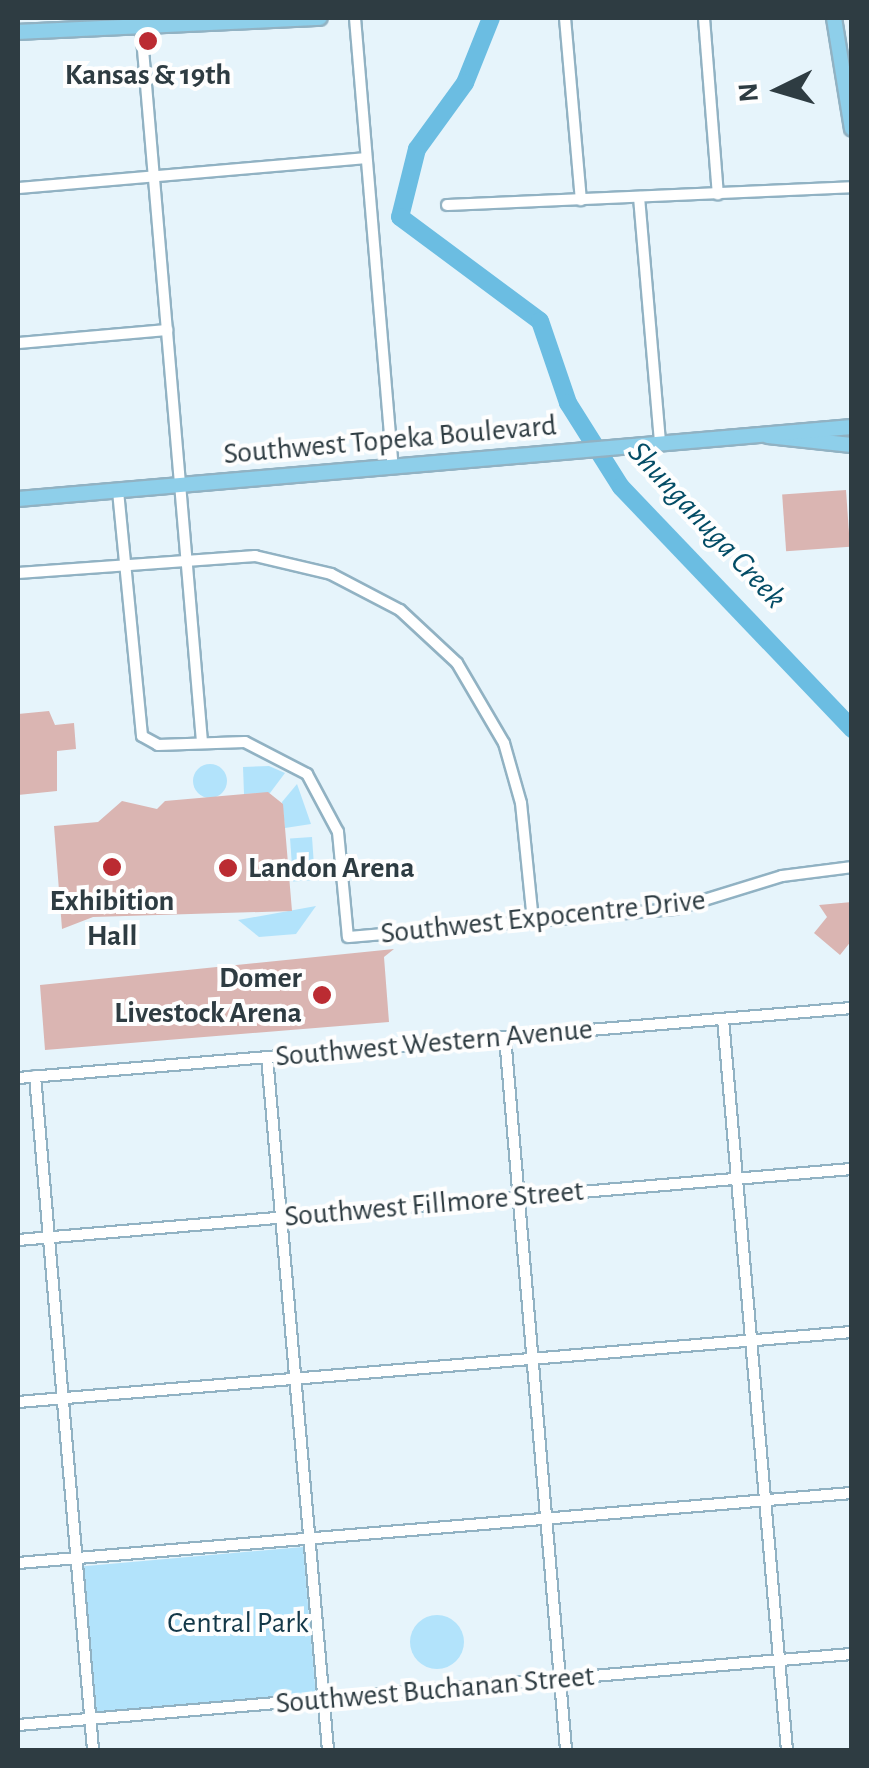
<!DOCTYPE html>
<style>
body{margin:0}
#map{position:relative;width:869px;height:1768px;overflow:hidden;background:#e6f4fb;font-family:"Alegreya Sans",sans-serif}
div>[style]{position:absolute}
.green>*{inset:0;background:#b2e3fb;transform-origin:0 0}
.round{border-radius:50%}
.river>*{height:18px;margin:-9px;padding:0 9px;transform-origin:9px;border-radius:9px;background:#6bbde2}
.building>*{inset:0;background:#dab5b2;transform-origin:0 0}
.roads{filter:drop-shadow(2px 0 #91b2c3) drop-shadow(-2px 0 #91b2c3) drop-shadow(0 2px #91b2c3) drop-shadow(0 -2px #91b2c3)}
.minor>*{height:10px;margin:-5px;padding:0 5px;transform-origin:5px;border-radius:5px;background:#fff}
.major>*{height:14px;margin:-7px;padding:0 7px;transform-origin:7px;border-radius:7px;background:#8ecfea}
.dots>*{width:28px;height:28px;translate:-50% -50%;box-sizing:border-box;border:5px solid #fefefe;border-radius:50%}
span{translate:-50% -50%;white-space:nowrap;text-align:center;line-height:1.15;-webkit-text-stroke:8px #fefefe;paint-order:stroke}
.poi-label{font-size:30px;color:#2e3c42;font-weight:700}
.left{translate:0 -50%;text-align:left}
.right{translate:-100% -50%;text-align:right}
.street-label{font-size:30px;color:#2e3c42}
.park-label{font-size:30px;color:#133848}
.water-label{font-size:32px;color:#034c65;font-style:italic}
.frame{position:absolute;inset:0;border:20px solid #2e3c42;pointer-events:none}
.north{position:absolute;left:729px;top:40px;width:100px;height:100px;-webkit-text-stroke:8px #fefefe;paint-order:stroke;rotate:265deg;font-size:28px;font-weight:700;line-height:40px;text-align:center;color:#2e3c42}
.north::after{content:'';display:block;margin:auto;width:35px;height:45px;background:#2e3c42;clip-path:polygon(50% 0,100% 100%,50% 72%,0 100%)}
</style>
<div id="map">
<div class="green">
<i class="round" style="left:193px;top:764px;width:34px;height:34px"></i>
<i style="clip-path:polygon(269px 766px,285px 773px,270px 793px,244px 794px,243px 767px)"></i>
<i style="clip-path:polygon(297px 784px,311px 824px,285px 828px,282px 802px)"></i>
<i style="left:312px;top:837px;width:43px;height:22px;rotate:86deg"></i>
<i style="clip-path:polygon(316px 906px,296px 934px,259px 937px,238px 920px)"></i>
<i style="left:303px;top:1547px;width:147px;height:220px;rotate:85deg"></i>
<i class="round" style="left:410px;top:1615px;width:54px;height:54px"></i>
</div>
<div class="river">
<i style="left:491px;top:18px;width:70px;rotate:111.8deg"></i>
<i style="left:465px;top:83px;width:82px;rotate:126deg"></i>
<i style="left:417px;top:149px;width:70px;rotate:104deg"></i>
<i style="left:400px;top:217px;width:174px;rotate:36.6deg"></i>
<i style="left:540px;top:321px;width:87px;rotate:71.1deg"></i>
<i style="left:568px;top:403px;width:99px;rotate:57.8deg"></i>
<i style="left:621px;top:487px;width:335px;rotate:46.3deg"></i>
</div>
<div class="building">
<i style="left:846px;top:490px;width:57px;height:64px;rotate:86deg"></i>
<i style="clip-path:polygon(49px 711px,55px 725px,74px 723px,76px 749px,57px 751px,57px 791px,18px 795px,18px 714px)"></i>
<i style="clip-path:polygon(268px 792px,283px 804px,292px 911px,93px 917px,62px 929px,54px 826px,98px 822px,122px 801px,157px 809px,165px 801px)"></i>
<i style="clip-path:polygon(852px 902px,852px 940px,840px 955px,814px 933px,827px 917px,819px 905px)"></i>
<i style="clip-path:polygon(394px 949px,384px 957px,389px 1022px,45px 1050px,40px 985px)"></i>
</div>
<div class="roads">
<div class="minor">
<i style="left:355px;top:18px;width:451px;rotate:85.2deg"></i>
<i style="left:565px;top:18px;width:183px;rotate:85deg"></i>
<i style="left:704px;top:18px;width:177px;rotate:85.5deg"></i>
<i style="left:141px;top:26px;width:719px;rotate:85.13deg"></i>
<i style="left:18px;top:188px;width:348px;rotate:-4.9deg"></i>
<i style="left:639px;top:197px;width:247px;rotate:85.1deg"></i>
<i style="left:447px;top:205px;width:405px;rotate:-2.5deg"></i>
<i style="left:18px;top:343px;width:150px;rotate:-5deg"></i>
<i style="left:118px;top:491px;width:246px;rotate:84.4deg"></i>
<i style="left:142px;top:736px;width:18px;rotate:29deg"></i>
<i style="left:158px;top:745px;width:87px;rotate:-2deg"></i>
<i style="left:245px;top:742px;width:70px;rotate:27.3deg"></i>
<i style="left:307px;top:774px;width:66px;rotate:61.9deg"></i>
<i style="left:338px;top:832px;width:105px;rotate:84.6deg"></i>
<i style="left:348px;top:937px;width:328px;rotate:-4.9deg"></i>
<i style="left:675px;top:909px;width:112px;rotate:-17.1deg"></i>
<i style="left:782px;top:876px;width:71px;rotate:-7.3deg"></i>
<i style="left:18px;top:573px;width:238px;rotate:-4.1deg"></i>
<i style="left:255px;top:556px;width:78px;rotate:13.3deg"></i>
<i style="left:331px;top:574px;width:78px;rotate:27.6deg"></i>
<i style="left:400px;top:610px;width:78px;rotate:42.9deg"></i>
<i style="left:457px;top:663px;width:93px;rotate:59.6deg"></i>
<i style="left:504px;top:743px;width:62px;rotate:74.2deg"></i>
<i style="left:521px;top:803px;width:119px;rotate:84.2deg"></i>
<i style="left:723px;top:1019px;width:734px;rotate:85deg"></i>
<i style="left:505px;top:1037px;width:716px;rotate:85.11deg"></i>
<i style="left:267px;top:1057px;width:696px;rotate:84.97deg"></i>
<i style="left:35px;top:1076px;width:676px;rotate:85.08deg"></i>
<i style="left:18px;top:1078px;width:837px;rotate:-4.8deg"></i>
<i style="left:18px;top:1240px;width:837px;rotate:-4.87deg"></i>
<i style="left:18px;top:1402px;width:837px;rotate:-4.8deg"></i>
<i style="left:18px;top:1563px;width:837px;rotate:-4.8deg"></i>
<i style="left:18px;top:1725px;width:837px;rotate:-4.87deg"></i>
</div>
<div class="major">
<i style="left:834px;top:18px;width:112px;rotate:80.8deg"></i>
<i style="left:18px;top:32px;width:302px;rotate:-2.7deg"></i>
<i style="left:768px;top:436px;width:84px;rotate:6.1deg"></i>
<i style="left:18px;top:499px;width:837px;rotate:-4.93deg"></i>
</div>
</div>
<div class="dots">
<i style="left:148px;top:41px;background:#bb2b32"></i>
<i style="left:112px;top:867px;background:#bb2b32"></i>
<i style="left:228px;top:868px;background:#bb2b32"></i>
<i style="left:322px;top:995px;background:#bb2b32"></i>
</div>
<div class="poi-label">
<span style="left:148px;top:75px">Kansas &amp; 19th</span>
<span class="left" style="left:248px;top:868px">Landon Arena</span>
<span style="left:112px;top:918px">Exhibition<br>Hall</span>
<span class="right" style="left:302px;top:995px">Domer<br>Livestock Arena</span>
</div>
<div class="street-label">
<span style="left:390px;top:440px;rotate:-5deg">Southwest Topeka Boulevard</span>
<span style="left:543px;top:917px;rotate:-6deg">Southwest Expocentre Drive</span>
<span style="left:434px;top:1043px;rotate:-5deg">Southwest Western Avenue</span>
<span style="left:434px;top:1204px;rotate:-5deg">Southwest Fillmore Street</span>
<span style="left:435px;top:1690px;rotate:-5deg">Southwest Buchanan Street</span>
</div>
<div class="park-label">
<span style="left:238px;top:1623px">Central Park</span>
</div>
<div class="water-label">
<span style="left:707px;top:525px;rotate:47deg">Shunganuga Creek</span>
</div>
<div class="frame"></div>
<div class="north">N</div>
</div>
